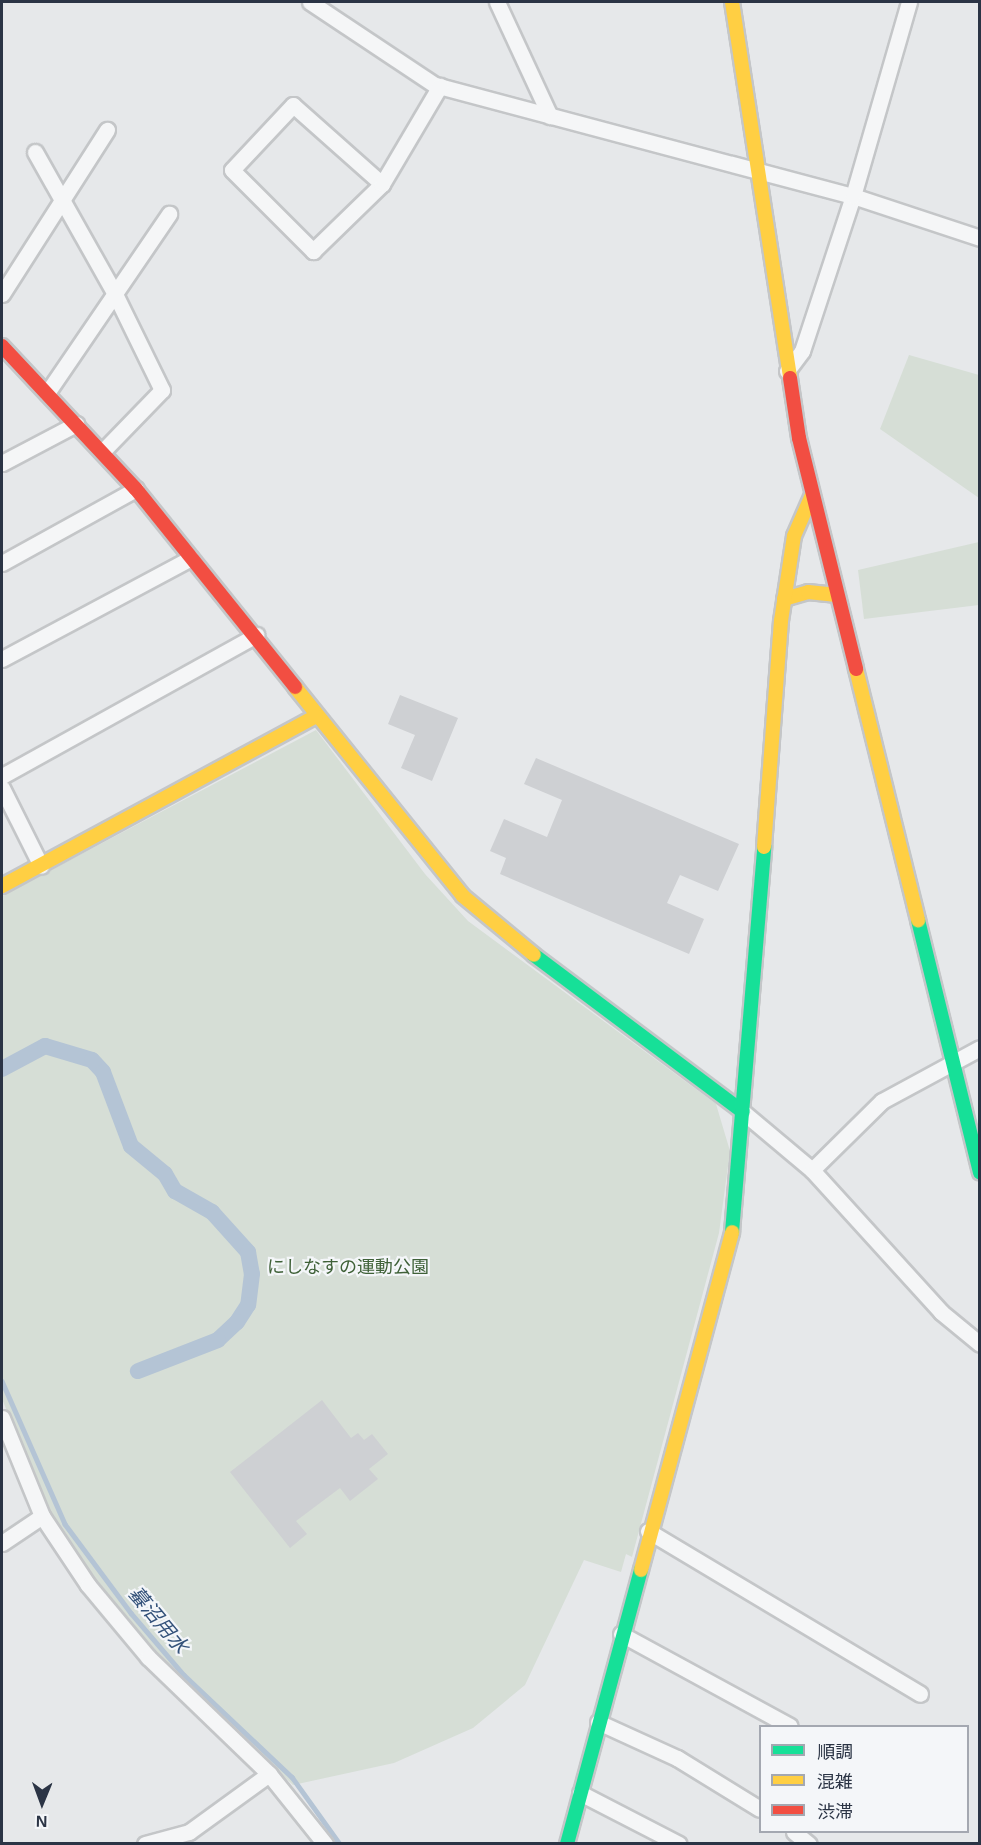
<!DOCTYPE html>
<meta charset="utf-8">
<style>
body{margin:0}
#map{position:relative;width:981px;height:1845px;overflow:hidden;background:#e6e8ea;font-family:Helvetica,"Noto Sans JP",sans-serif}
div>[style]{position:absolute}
.green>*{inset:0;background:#d6ded6}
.stream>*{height:4.5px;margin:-2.25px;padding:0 2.25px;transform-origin:2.25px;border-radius:2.25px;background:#b4c4d5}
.canal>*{height:16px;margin:-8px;padding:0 8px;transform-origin:8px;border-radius:8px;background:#b4c4d5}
.building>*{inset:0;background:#ced0d3}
.roads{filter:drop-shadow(2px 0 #c4c6c8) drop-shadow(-2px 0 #c4c6c8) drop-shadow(0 2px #c4c6c8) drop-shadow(0 -2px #c4c6c8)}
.street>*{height:15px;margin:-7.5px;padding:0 7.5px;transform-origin:7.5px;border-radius:7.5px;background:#f5f6f7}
.fast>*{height:14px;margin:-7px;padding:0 7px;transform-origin:7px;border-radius:7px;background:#16e098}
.slow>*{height:14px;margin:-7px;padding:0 7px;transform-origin:7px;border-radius:7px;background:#ffcf43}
.jam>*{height:14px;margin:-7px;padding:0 7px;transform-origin:7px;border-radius:7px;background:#f24e42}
span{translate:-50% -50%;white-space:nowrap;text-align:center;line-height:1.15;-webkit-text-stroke:4.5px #f4f6f9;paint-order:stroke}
.park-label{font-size:18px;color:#3f6138}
.water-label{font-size:20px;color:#34527a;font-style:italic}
.frame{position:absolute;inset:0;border:3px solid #2b3445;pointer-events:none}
.legend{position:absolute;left:759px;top:1725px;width:210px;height:108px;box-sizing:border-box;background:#f4f6f9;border:2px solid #a4a8b1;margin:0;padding:8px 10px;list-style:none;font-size:18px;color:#2b3445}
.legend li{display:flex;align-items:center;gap:12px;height:30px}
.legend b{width:30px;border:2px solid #a4a8b1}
.north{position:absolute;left:12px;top:1773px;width:60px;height:60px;-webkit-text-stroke:4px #f4f6f9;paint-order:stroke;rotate:181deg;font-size:16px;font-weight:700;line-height:24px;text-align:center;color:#2b3445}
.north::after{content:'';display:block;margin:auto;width:21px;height:27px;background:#2b3445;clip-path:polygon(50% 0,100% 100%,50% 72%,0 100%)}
</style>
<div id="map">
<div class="green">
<i style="clip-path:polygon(909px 355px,979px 375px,979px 498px,880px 429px)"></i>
<i style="clip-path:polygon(979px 542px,979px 605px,864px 619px,858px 570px)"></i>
<i style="clip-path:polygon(316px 730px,425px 874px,468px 921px,716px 1104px,730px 1151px,719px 1233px,632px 1557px,626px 1554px,621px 1572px,584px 1560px,525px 1685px,473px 1728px,394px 1763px,293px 1785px,165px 1663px,85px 1568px,48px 1510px,2px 1399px,2px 896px)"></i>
</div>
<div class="stream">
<i style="left:2px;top:1381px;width:156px;rotate:66.2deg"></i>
<i style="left:65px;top:1524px;width:111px;rotate:53.4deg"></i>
<i style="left:131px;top:1613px;width:82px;rotate:49.5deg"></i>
<i style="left:184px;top:1675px;width:149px;rotate:43.4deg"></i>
<i style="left:292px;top:1777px;width:82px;rotate:54.4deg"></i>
</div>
<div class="canal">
<i style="left:2px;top:1069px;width:49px;rotate:-28.1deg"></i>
<i style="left:45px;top:1046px;width:49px;rotate:16.6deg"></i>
<i style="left:92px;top:1060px;width:16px;rotate:47deg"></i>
<i style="left:103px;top:1072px;width:79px;rotate:69.3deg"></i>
<i style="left:131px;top:1146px;width:44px;rotate:39.5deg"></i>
<i style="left:165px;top:1174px;width:20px;rotate:60deg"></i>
<i style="left:175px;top:1191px;width:43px;rotate:29.6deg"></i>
<i style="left:212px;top:1212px;width:54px;rotate:48deg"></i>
<i style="left:248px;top:1252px;width:22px;rotate:80deg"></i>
<i style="left:252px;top:1274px;width:31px;rotate:97deg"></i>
<i style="left:248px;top:1305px;width:20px;rotate:123deg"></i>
<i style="left:237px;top:1322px;width:26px;rotate:137deg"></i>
<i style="left:218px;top:1340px;width:86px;rotate:158.8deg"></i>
</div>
<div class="building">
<i style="clip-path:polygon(400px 695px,458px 718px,432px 781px,401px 768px,415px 735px,388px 724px)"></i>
<i style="clip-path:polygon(536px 758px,739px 844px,718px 891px,680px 875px,667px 903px,704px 919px,689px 954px,500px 874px,506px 858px,490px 851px,504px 819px,547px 837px,562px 800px,524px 784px)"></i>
<i style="clip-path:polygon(322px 1400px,351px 1438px,358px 1433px,364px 1440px,372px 1434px,388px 1454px,369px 1469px,378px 1479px,350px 1501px,340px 1488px,296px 1521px,307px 1534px,290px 1548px,230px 1472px)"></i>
</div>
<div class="roads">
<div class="street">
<i style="left:310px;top:2px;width:150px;rotate:33.6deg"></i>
<i style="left:435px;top:85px;width:432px;rotate:14.9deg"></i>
<i style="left:853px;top:196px;width:134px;rotate:18.3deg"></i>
<i style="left:497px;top:2px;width:126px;rotate:65.1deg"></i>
<i style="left:35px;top:152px;width:163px;rotate:60.6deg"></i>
<i style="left:115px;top:294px;width:107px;rotate:63.9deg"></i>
<i style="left:162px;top:390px;width:86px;rotate:134.1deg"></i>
<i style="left:382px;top:184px;width:119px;rotate:-138.4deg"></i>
<i style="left:293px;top:105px;width:89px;rotate:133.2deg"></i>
<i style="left:232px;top:170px;width:115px;rotate:45deg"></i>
<i style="left:313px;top:251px;width:96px;rotate:-44.2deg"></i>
<i style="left:382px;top:184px;width:114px;rotate:-59.4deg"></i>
<i style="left:2px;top:294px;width:195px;rotate:-57.4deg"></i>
<i style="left:787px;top:371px;width:25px;rotate:-53deg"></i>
<i style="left:802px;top:351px;width:163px;rotate:-71.8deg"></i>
<i style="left:853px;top:196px;width:202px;rotate:-73.9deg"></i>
<i style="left:47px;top:393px;width:217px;rotate:-55.7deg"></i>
<i style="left:2px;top:463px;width:84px;rotate:-27.8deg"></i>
<i style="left:2px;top:563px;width:153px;rotate:-28.9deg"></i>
<i style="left:2px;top:659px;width:214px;rotate:-28.1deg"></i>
<i style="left:2px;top:776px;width:291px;rotate:-29deg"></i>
<i style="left:2px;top:788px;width:87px;rotate:63.4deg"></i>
<i style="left:743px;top:1112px;width:90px;rotate:40deg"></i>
<i style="left:812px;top:1170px;width:192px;rotate:47.7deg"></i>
<i style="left:941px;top:1312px;width:50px;rotate:39.4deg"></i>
<i style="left:812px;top:1170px;width:98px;rotate:-44.6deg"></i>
<i style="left:882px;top:1101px;width:111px;rotate:-28.4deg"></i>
<i style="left:2px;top:1418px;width:106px;rotate:67.8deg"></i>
<i style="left:42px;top:1516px;width:83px;rotate:56.3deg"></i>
<i style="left:88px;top:1585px;width:94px;rotate:50.2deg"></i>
<i style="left:148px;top:1657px;width:168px;rotate:44deg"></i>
<i style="left:269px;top:1774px;width:90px;rotate:51.3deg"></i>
<i style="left:648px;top:1531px;width:317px;rotate:30.9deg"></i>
<i style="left:2px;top:1543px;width:48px;rotate:-34deg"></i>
<i style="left:621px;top:1634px;width:192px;rotate:28.6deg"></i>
<i style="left:598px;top:1722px;width:87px;rotate:24.5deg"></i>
<i style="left:677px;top:1758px;width:97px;rotate:31.6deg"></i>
<i style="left:580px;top:1793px;width:111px;rotate:27.3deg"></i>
<i style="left:794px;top:1832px;width:19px;rotate:39deg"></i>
<i style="left:145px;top:1844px;width:46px;rotate:-15.3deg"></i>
<i style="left:189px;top:1832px;width:99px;rotate:-35.9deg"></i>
</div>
<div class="fast">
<i style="left:918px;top:920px;width:260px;rotate:76.2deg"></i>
<i style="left:534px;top:955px;width:261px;rotate:36.9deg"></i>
<i style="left:732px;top:1232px;width:386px;rotate:-85.2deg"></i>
<i style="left:567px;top:1844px;width:284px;rotate:-74.9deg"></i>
</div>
<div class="slow">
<i style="left:732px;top:2px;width:380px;rotate:81.2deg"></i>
<i style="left:784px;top:599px;width:25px;rotate:-16deg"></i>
<i style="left:808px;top:592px;width:29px;rotate:6deg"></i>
<i style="left:856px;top:669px;width:259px;rotate:76.1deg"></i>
<i style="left:295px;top:687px;width:268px;rotate:51.2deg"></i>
<i style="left:463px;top:896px;width:92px;rotate:39.7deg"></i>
<i style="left:764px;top:847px;width:227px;rotate:-85.7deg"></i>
<i style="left:781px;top:621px;width:86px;rotate:-81.3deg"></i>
<i style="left:794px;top:536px;width:45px;rotate:-66.3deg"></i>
<i style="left:2px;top:886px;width:357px;rotate:-28.4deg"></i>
<i style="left:641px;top:1570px;width:350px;rotate:-74.9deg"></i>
</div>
<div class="jam">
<i style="left:2px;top:346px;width:196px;rotate:46.9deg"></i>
<i style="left:136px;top:489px;width:254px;rotate:51.2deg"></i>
<i style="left:790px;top:378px;width:61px;rotate:81.5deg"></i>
<i style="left:799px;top:438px;width:238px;rotate:76.1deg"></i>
</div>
</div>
<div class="park-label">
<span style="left:348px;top:1267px">にしなすの運動公園</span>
</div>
<div class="water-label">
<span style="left:158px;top:1620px;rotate:50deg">蟇沼用水</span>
</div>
<div class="frame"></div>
<ul class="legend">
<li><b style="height:8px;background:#16e098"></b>順調</li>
<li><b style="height:8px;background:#ffcf43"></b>混雑</li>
<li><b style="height:8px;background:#f24e42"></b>渋滞</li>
</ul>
<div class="north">N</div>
</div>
